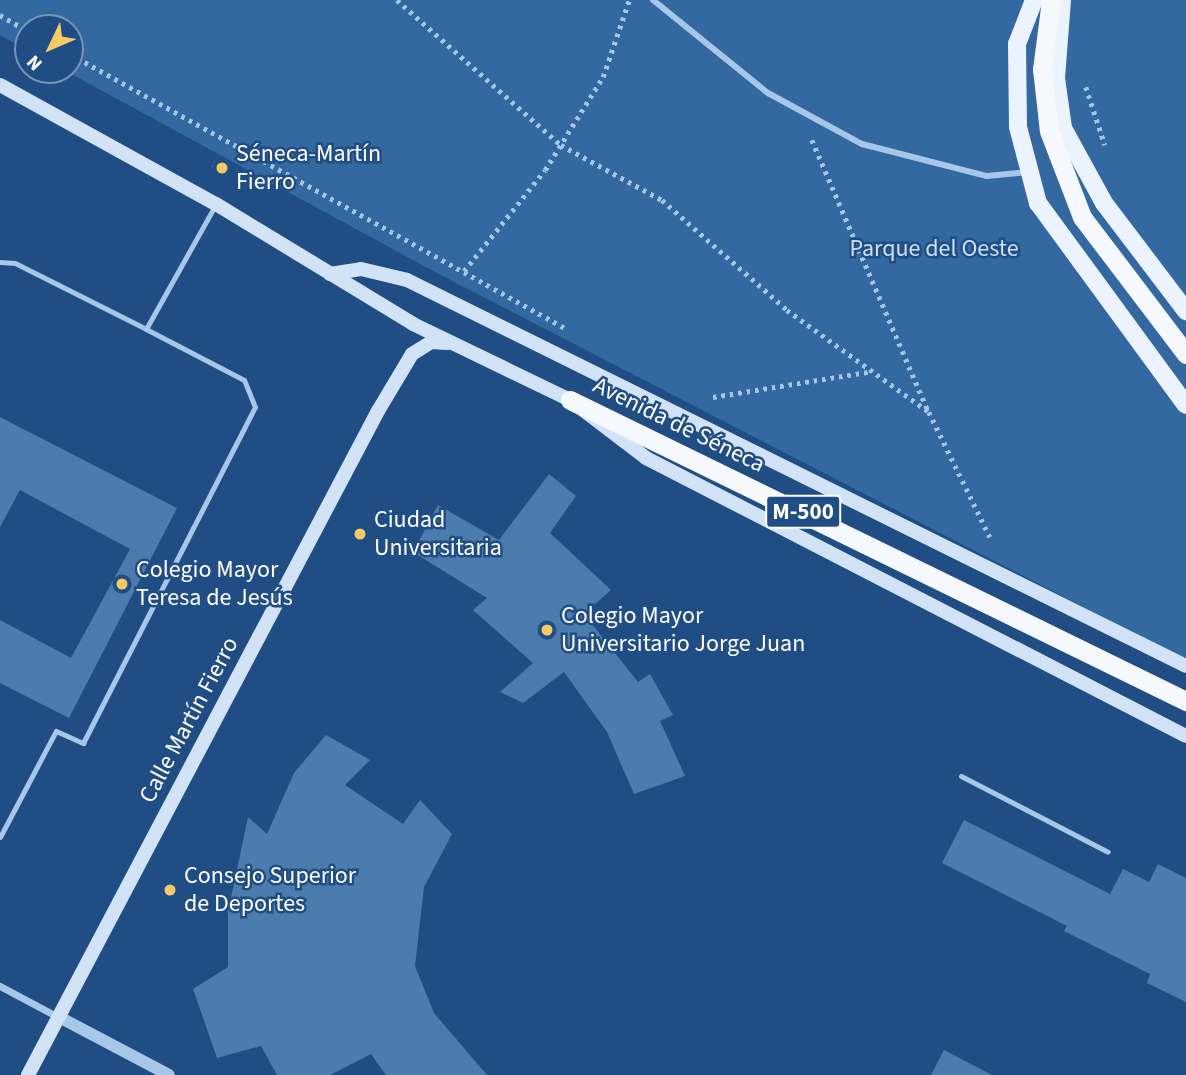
<!DOCTYPE html>
<meta charset="utf-8">
<style>
body{margin:0}
#map{position:relative;width:1186px;height:1075px;overflow:hidden;background:#204e84;font-family:"Source Sans 3",sans-serif}
div>[style]{position:absolute}
.green>*{inset:0;background:#3368a1}
.building>*{inset:0;background:#4c7bae;transform-origin:0 0}
.path>*{height:4.5px;margin-top:-2.25px;transform-origin:0;background:repeating-linear-gradient(90deg,#a7c7e9 0 3.5px,transparent 0 8.5px)}
.service>*{height:5px;margin:-2.5px;padding:0 2.5px;transform-origin:2.5px;border-radius:2.5px;background:#a7c7e9}
.pedestrian>*{height:6px;margin:-3px;padding:0 3px;transform-origin:3px;border-radius:3px;background:#a7c7e9}
.minor>*{height:7px;margin:-3.5px;padding:0 3.5px;transform-origin:3.5px;border-radius:3.5px;background:#a7c7e9}
.tertiary>*{height:12px;margin:-6px;padding:0 6px;transform-origin:6px;border-radius:6px;background:#a7c7e9}
.secondary>*{height:14px;margin:-7px;padding:0 7px;transform-origin:7px;border-radius:7px;background:#d2e3f7}
.primary>*{height:18px;margin:-9px;padding:0 9px;transform-origin:9px;border-radius:9px;background:#ebf3fe}
.trunk>*{height:19px;margin:-9.5px;padding:0 9.5px;transform-origin:9.5px;border-radius:9.5px;background:#f5f9fe}
.dots>*{width:19px;height:19px;translate:-50% -50%;box-sizing:border-box;border:4px solid #204e84;border-radius:50%}
span{translate:-50% -50%;white-space:nowrap;text-align:center;line-height:1.15;-webkit-text-stroke:5px #204e84;paint-order:stroke}
.shield-label span{padding:2px 5px;background:#204e84;border:2px solid;border-radius:5px;-webkit-text-stroke-width:0}
.shield-label{font-size:23px;color:#fff;font-weight:700}
.poi-label{font-size:24px;color:#fff}
.left{translate:0 -50%;text-align:left}
.park-label{font-size:24px;color:#cce0f7}
.street-label{font-size:24px;color:#fff}
.north{position:absolute;left:14px;top:14px;width:70px;height:70px;box-sizing:border-box;background:#204e84;border:2px solid #7995b5;border-radius:50%;rotate:226deg;font-size:19px;font-weight:700;line-height:28px;text-align:center;color:#fff}
.north::after{content:'';display:block;margin:auto;width:24px;height:32px;background:#f7ca68;clip-path:polygon(50% 0,100% 100%,50% 72%,0 100%)}
</style>
<div id="map">
<div class="green">
<i style="clip-path:polygon(0 0,1186px 0,1186px 660px,433px 271px,64px 70px,70px 70px,70px 28px,28px 28px,28px 51px,0 35px)"></i>
</div>
<div class="building">
<i style="left:215px;top:161px;width:18px;height:7px;rotate:29deg"></i>
<i style="clip-path:polygon(0 417px,177px 508px,69px 718px,0 683px,0 620px,71px 658px,130px 549px,20px 490px,0 527px)"></i>
<i style="clip-path:polygon(549px 474px,576px 496px,550px 533px,611px 590px,584px 614px,638px 682px,650px 674px,673px 715px,660px 721px,685px 776px,634px 794px,607px 732px,564px 672px,523px 703px,500px 692px,533px 663px,473px 610px,487px 598px,413px 552px,438px 505px,499px 540px)"></i>
<i style="clip-path:polygon(326px 735px,370px 760px,345px 785px,403px 824px,420px 800px,452px 834px,424px 887px,415px 966px,434px 1013px,487px 1075px,386px 1075px,371px 1054px,330px 1075px,277px 1075px,261px 1046px,217px 1058px,193px 989px,228px 967px,228px 912px,248px 817px,267px 834px,294px 773px)"></i>
<i style="clip-path:polygon(964px 820px,1110px 894px,1123px 869px,1149px 882px,1158px 864px,1186px 878px,1186px 1002px,1147px 983px,1150px 974px,1064px 931px,1067px 926px,942px 863px)"></i>
<i style="clip-path:polygon(944px 1050px,992px 1075px,931px 1075px)"></i>
</div>
<div class="path">
<i style="left:397px;top:0;width:219px;rotate:41.5deg"></i>
<i style="left:561px;top:145px;width:115px;rotate:28.6deg"></i>
<i style="left:662px;top:200px;width:167px;rotate:41.3deg"></i>
<i style="left:787px;top:310px;width:175px;rotate:35.7deg"></i>
<i style="left:929px;top:412px;width:139px;rotate:64deg"></i>
<i style="left:0;top:15px;width:32px;rotate:30deg"></i>
<i style="left:70px;top:54px;width:566px;rotate:28.97deg"></i>
<i style="left:1086px;top:87px;width:61px;rotate:71.9deg"></i>
<i style="left:812px;top:140px;width:295px;rotate:66.8deg"></i>
<i style="left:464px;top:271px;width:129px;rotate:-51.3deg"></i>
<i style="left:545px;top:170px;width:110px;rotate:-58.1deg"></i>
<i style="left:603px;top:77px;width:81px;rotate:-71.3deg"></i>
<i style="left:713px;top:397px;width:157px;rotate:-9.2deg"></i>
</div>
<div class="service">
<i style="left:0;top:262px;width:15px;rotate:4deg"></i>
<i style="left:15px;top:263px;width:147px;rotate:26.7deg"></i>
<i style="left:146px;top:329px;width:143px;rotate:-60.8deg"></i>
<i style="left:961px;top:776px;width:165px;rotate:27.3deg"></i>
<i style="left:0;top:837px;width:120px;rotate:-62.2deg"></i>
<i style="left:56px;top:731px;width:30px;rotate:24deg"></i>
<i style="left:83px;top:743px;width:377px;rotate:-62.9deg"></i>
<i style="left:255px;top:407px;width:29px;rotate:-112deg"></i>
<i style="left:244px;top:380px;width:110px;rotate:-152.5deg"></i>
</div>
<div class="pedestrian">
<i style="left:653px;top:0;width:148px;rotate:39deg"></i>
<i style="left:768px;top:93px;width:107px;rotate:28.5deg"></i>
<i style="left:862px;top:144px;width:129px;rotate:14.4deg"></i>
<i style="left:987px;top:176px;width:41px;rotate:-5.6deg"></i>
</div>
<div class="minor">
<i style="left:0;top:986px;width:66px;rotate:28.1deg"></i>
</div>
<div class="tertiary">
<i style="left:59px;top:1017px;width:124px;rotate:27.8deg"></i>
</div>
<div class="secondary">
<i style="left:0;top:85px;width:247px;rotate:28.9deg"></i>
<i style="left:216px;top:204px;width:231px;rotate:31.3deg"></i>
<i style="left:413px;top:324px;width:174px;rotate:25.8deg"></i>
<i style="left:570px;top:400px;width:96px;rotate:37.3deg"></i>
<i style="left:646px;top:458px;width:607px;rotate:27.24deg"></i>
<i style="left:330px;top:274px;width:31px;rotate:-9deg"></i>
<i style="left:361px;top:269px;width:47px;rotate:13.4deg"></i>
<i style="left:407px;top:280px;width:869px;rotate:26.36deg"></i>
<i style="left:28px;top:1075px;width:751px;rotate:-62.21deg"></i>
<i style="left:378px;top:411px;width:66px;rotate:-59.2deg"></i>
<i style="left:412px;top:354px;width:22px;rotate:-32deg"></i>
<i style="left:431px;top:342px;width:16px;rotate:4deg"></i>
</div>
<div class="primary">
<i style="left:1034px;top:0;width:47px;rotate:111.1deg"></i>
<i style="left:1017px;top:44px;width:83px;rotate:89.3deg"></i>
<i style="left:1018px;top:127px;width:79px;rotate:75.3deg"></i>
<i style="left:1038px;top:203px;width:250px;rotate:53.8deg"></i>
<i style="left:1062px;top:0;width:78px;rotate:94.4deg"></i>
<i style="left:1056px;top:78px;width:50px;rotate:82deg"></i>
<i style="left:1063px;top:128px;width:85px;rotate:61.3deg"></i>
<i style="left:1104px;top:203px;width:136px;rotate:52.8deg"></i>
</div>
<div class="trunk">
<i style="left:1051px;top:0;width:70px;rotate:97.4deg"></i>
<i style="left:1042px;top:69px;width:62px;rotate:83.6deg"></i>
<i style="left:1049px;top:131px;width:92px;rotate:69deg"></i>
<i style="left:1082px;top:217px;width:172px;rotate:52.8deg"></i>
<i style="left:570px;top:400px;width:686px;rotate:26.04deg"></i>
</div>
<div class="dots">
<i style="left:222px;top:168px;background:#f7ca68"></i>
<i style="left:360px;top:534px;background:#f7ca68"></i>
<i style="left:122px;top:584px;background:#f7ca68"></i>
<i style="left:547px;top:630px;background:#f7ca68"></i>
<i style="left:170px;top:890px;background:#f7ca68"></i>
</div>
<div class="shield-label">
<span style="left:803px;top:512px">M-500</span>
</div>
<div class="poi-label">
<span class="left" style="left:236px;top:168px">Séneca-Martín<br>Fierro</span>
<span class="left" style="left:374px;top:534px">Ciudad<br>Universitaria</span>
<span class="left" style="left:136px;top:584px">Colegio Mayor<br>Teresa de Jesús</span>
<span class="left" style="left:561px;top:630px">Colegio Mayor<br>Universitario Jorge Juan</span>
<span class="left" style="left:184px;top:890px">Consejo Superior<br>de Deportes</span>
</div>
<div class="park-label">
<span style="left:934px;top:249px">Parque del Oeste</span>
</div>
<div class="street-label">
<span style="left:679px;top:425px;rotate:26deg">Avenida de Séneca</span>
<span style="left:189px;top:720px;rotate:-62deg">Calle Martín Fierro</span>
</div>
<div class="north">N</div>
</div>
